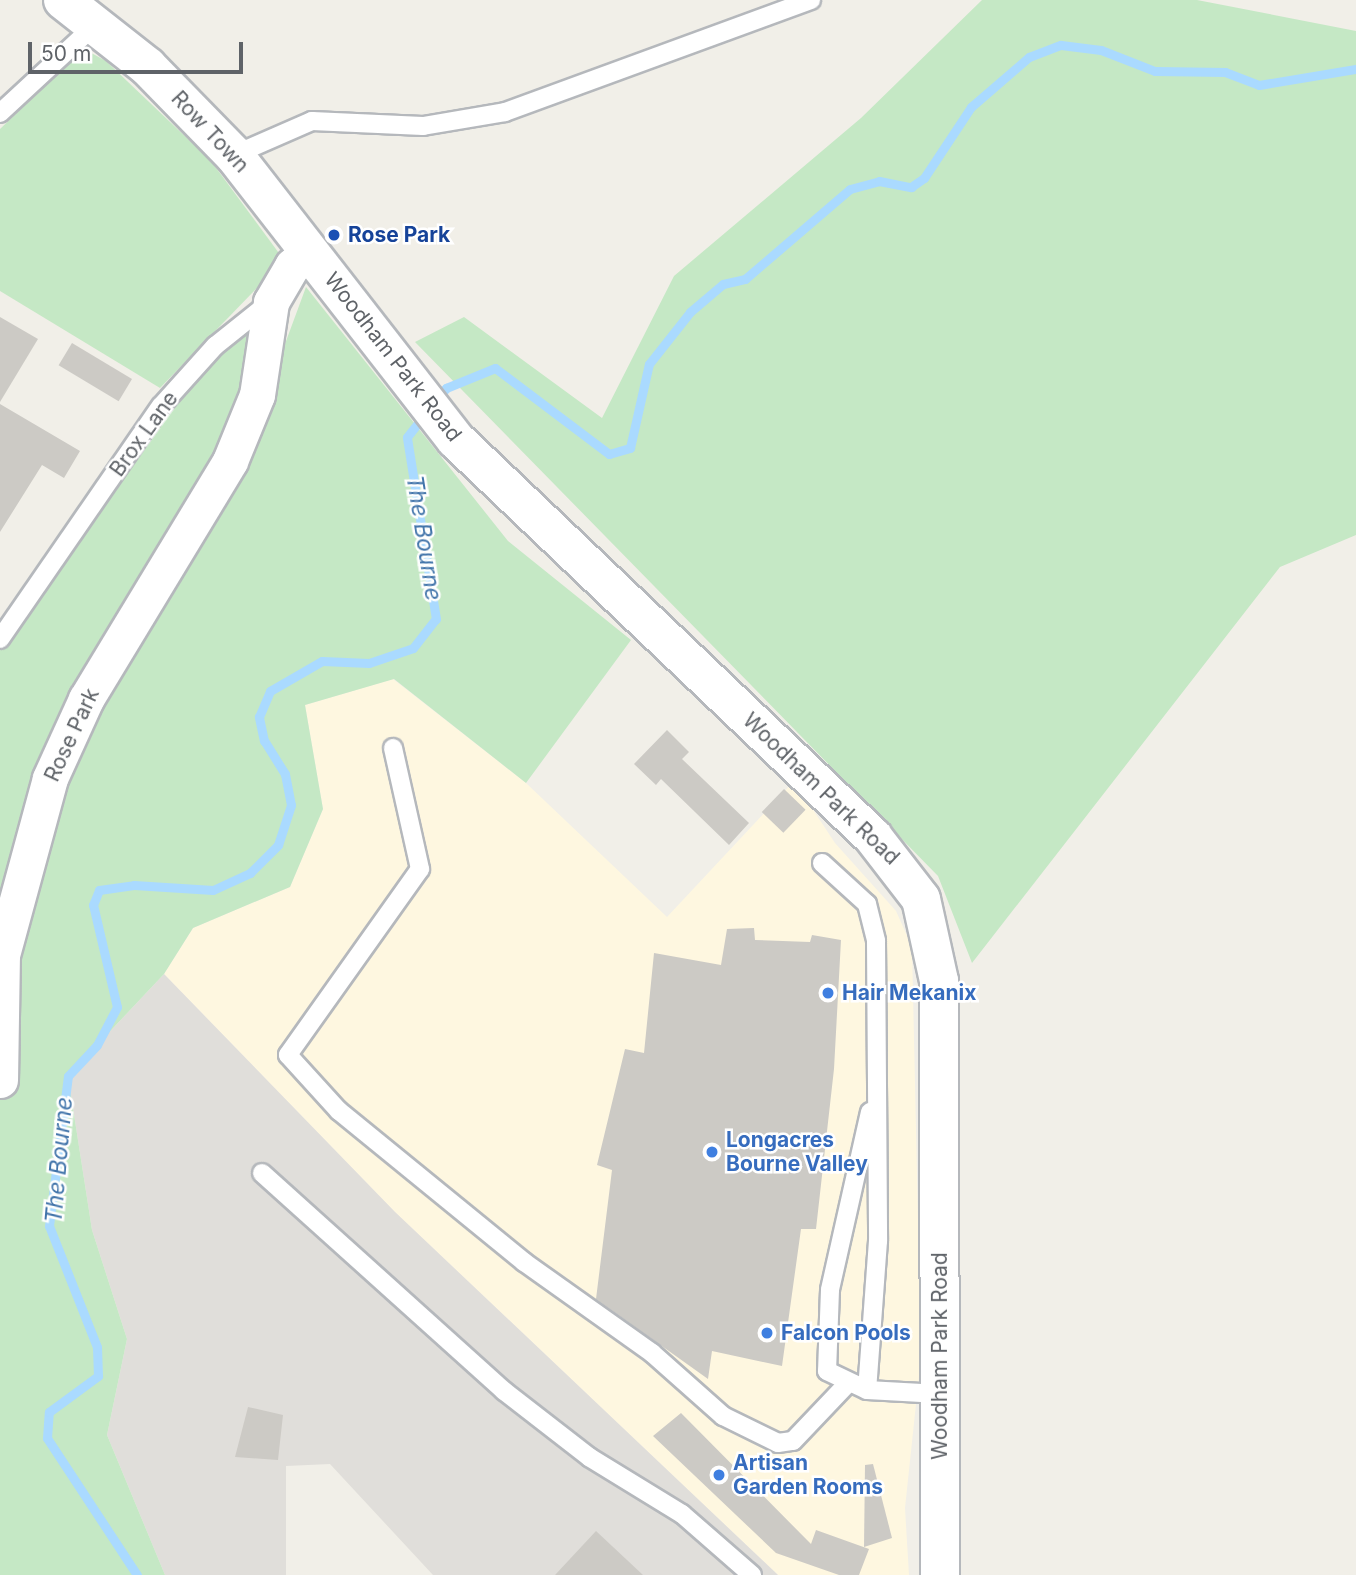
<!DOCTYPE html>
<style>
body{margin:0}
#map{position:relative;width:1356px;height:1575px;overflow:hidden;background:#f1efe8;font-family:Inter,sans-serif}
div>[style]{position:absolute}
.commercial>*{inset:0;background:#fef7e0}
.industrial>*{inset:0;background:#e0deda}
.green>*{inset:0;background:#c5e8c5}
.stream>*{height:9px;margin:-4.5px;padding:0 4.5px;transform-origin:4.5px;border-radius:4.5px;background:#aadaff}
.building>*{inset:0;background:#cccac5;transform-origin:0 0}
.roads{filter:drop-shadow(2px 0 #b5b8bc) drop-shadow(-2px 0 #b5b8bc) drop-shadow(0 2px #b5b8bc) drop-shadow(0 -2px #b5b8bc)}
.lane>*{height:18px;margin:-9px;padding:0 9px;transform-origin:9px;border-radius:9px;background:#fff}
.street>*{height:35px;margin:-17.5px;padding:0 17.5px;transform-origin:17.5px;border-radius:17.5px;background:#fff}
.secondary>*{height:38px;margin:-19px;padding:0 19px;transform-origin:19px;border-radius:19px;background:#fff}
.dots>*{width:19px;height:19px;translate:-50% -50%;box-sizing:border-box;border:4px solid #fff;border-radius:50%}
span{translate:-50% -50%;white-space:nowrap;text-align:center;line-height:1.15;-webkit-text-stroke:5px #fff;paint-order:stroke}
.street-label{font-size:21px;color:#5f6368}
.transit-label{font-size:21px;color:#164399;font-weight:700}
.left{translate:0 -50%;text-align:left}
.shop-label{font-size:21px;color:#366cbe;font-weight:700}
.water-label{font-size:23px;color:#4174aa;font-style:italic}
.scale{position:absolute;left:28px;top:42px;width:215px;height:32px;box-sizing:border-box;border:4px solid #5f6368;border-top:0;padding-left:9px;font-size:21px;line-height:24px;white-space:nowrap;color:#5f6368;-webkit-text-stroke:5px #fff;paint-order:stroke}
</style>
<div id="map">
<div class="commercial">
<i style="clip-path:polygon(393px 679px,526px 783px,667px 917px,794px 781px,835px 843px,896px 911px,912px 947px,921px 1357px,905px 1508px,909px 1575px,778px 1575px,395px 1212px,164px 974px,193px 928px,290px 887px,323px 809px,305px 705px)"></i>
</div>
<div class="industrial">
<i style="clip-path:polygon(164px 974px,395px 1212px,778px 1575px,433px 1575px,330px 1464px,286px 1466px,286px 1575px,165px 1575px,107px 1435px,127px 1339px,92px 1230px,68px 1076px)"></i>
</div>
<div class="green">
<i style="clip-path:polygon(982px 0,1197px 0,1356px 31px,1356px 535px,1280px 567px,972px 963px,938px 876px,415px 342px,464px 317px,602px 418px,674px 276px,861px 118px)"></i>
<i style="clip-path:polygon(84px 49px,106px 61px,211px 161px,284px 260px,160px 388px,0 291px,0 129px)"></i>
<i style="clip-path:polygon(306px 287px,508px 541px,631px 640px,526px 783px,394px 679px,305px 705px,323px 809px,290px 887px,193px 928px,164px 974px,68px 1076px,92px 1230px,127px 1339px,107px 1435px,165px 1575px,0 1575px,0 636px,161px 406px,245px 318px,282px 352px)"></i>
</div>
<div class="stream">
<i style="left:436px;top:400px;width:16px;rotate:-50deg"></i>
<i style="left:446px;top:388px;width:53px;rotate:-22.2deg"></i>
<i style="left:495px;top:368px;width:143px;rotate:37deg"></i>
<i style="left:609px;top:454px;width:22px;rotate:-16deg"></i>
<i style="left:630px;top:448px;width:86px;rotate:-77.3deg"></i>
<i style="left:649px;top:364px;width:66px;rotate:-51.7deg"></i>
<i style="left:690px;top:312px;width:43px;rotate:-40.3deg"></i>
<i style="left:723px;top:284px;width:23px;rotate:-13deg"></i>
<i style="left:745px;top:279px;width:138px;rotate:-40.6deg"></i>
<i style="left:850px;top:189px;width:30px;rotate:-15deg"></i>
<i style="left:879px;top:181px;width:33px;rotate:11deg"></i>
<i style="left:911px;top:187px;width:16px;rotate:-35deg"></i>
<i style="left:924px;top:178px;width:85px;rotate:-56.5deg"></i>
<i style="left:971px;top:107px;width:77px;rotate:-40.8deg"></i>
<i style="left:1029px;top:57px;width:34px;rotate:-21deg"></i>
<i style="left:1061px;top:45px;width:40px;rotate:7.1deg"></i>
<i style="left:1101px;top:50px;width:58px;rotate:21.3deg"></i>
<i style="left:1155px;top:71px;width:70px;rotate:0.8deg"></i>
<i style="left:1225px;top:72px;width:36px;rotate:21deg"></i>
<i style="left:1259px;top:85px;width:98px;rotate:-9.4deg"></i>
<i style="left:137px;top:1575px;width:164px;rotate:-123.3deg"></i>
<i style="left:47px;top:1438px;width:26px;rotate:-86deg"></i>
<i style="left:49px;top:1412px;width:61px;rotate:-36.3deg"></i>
<i style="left:98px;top:1376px;width:29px;rotate:-92deg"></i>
<i style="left:97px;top:1347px;width:130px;rotate:-111.6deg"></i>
<i style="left:49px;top:1226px;width:151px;rotate:-82.8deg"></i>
<i style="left:68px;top:1076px;width:42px;rotate:-46.9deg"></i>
<i style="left:97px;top:1045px;width:43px;rotate:-62.2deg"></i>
<i style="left:117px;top:1007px;width:105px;rotate:-103.2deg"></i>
<i style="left:93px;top:905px;width:16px;rotate:-68deg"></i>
<i style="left:99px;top:890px;width:35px;rotate:-8deg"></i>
<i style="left:134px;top:885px;width:79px;rotate:3.6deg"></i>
<i style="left:213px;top:890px;width:41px;rotate:-24.7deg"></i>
<i style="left:250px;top:873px;width:40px;rotate:-45deg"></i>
<i style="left:278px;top:845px;width:42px;rotate:-72deg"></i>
<i style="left:291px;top:805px;width:32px;rotate:-101deg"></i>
<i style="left:285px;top:774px;width:39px;rotate:-122deg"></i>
<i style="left:264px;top:741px;width:25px;rotate:-102deg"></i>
<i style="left:259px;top:717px;width:28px;rotate:-67deg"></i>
<i style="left:270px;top:691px;width:60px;rotate:-30deg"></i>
<i style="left:322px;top:661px;width:47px;rotate:2.4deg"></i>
<i style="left:369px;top:663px;width:46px;rotate:-18.8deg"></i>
<i style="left:413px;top:648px;width:37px;rotate:-52deg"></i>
<i style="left:436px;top:619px;width:184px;rotate:-99.1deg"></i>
<i style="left:407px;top:437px;width:29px;rotate:-52deg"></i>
</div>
<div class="building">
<i style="clip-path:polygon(0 317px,38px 339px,0 402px)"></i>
<i style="left:72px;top:343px;width:70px;height:26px;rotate:31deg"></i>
<i style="clip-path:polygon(0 404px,80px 451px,64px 478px,42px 465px,0 532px)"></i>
<i style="clip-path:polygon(667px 730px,689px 752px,682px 759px,749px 823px,729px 845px,661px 779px,656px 785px,634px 764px)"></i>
<i style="left:784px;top:789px;width:30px;height:32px;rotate:44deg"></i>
<i style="clip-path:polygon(754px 928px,755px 940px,810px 942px,812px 935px,841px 940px,834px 1069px,816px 1229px,801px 1229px,782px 1366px,712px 1351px,708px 1379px,596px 1299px,612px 1170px,597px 1165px,625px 1049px,644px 1053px,654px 953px,721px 965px,727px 929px)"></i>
<i style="clip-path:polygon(248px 1407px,283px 1415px,278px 1460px,235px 1457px)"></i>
<i style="clip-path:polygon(681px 1413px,811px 1544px,816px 1530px,869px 1549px,859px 1575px,839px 1575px,776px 1553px,653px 1436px)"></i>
<i style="clip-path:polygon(873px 1464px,892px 1538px,864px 1547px,865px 1465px)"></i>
<i style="clip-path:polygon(596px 1531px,643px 1575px,555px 1575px)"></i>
</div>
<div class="roads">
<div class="lane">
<i style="left:0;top:113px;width:131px;rotate:-42.8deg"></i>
<i style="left:234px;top:155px;width:85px;rotate:-23.6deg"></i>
<i style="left:312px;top:121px;width:111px;rotate:2.6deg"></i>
<i style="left:423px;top:126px;width:83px;rotate:-9.7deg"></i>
<i style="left:505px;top:112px;width:326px;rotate:-20.1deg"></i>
<i style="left:0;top:639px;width:283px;rotate:-55.4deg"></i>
<i style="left:161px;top:406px;width:81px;rotate:-48deg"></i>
<i style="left:215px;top:346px;width:70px;rotate:-38.7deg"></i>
<i style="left:393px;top:748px;width:124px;rotate:77.4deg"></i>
<i style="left:420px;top:869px;width:228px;rotate:125.4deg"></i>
<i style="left:288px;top:1055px;width:76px;rotate:47.7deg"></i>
<i style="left:339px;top:1111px;width:239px;rotate:39.2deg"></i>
<i style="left:524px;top:1262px;width:157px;rotate:35.4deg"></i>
<i style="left:652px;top:1353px;width:95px;rotate:41.6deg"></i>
<i style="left:723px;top:1416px;width:61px;rotate:26.1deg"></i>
<i style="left:778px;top:1443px;width:15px;rotate:-8deg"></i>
<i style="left:793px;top:1441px;width:79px;rotate:-46.5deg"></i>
<i style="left:822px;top:863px;width:61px;rotate:42.3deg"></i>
<i style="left:867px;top:904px;width:38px;rotate:76deg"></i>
<i style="left:876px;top:941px;width:300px;rotate:89.6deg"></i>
<i style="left:878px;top:1241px;width:149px;rotate:94.2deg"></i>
<i style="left:870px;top:1112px;width:182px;rotate:102.7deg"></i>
<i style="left:830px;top:1290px;width:81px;rotate:92.1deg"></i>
<i style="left:827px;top:1371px;width:44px;rotate:25.4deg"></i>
<i style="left:867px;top:1390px;width:73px;rotate:3.1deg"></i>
<i style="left:262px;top:1173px;width:326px;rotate:42deg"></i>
<i style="left:504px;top:1391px;width:108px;rotate:37.8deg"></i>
<i style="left:589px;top:1457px;width:109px;rotate:31.5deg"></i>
<i style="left:682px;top:1514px;width:93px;rotate:41.1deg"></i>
</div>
<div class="street">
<i style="left:0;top:1080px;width:125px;rotate:-89.1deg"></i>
<i style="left:2px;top:955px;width:183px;rotate:-74.8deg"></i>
<i style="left:50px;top:778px;width:87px;rotate:-65.5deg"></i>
<i style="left:86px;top:699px;width:278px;rotate:-58.8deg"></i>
<i style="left:230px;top:461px;width:71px;rotate:-67.8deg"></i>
<i style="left:257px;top:395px;width:94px;rotate:-81.4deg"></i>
<i style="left:271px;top:302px;width:42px;rotate:-59.7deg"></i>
<i style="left:292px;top:266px;width:23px;rotate:-40deg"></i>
</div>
<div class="secondary">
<i style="left:63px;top:0;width:108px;rotate:38.2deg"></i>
<i style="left:148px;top:67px;width:123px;rotate:45.7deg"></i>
<i style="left:234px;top:155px;width:361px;rotate:52.1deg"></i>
<i style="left:456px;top:440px;width:576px;rotate:43.59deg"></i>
<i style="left:873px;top:837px;width:78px;rotate:52.3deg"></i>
<i style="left:921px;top:899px;width:84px;rotate:77.6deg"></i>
<i style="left:939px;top:981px;width:594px;rotate:89.9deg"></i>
</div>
</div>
<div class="dots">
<i style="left:334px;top:235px;background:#1a4fb4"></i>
<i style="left:828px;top:993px;background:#3f7fe0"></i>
<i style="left:712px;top:1152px;background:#3f7fe0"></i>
<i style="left:767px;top:1333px;background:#3f7fe0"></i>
<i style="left:719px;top:1475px;background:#3f7fe0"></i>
</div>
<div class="street-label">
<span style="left:210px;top:132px;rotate:47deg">Row Town</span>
<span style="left:393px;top:357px;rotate:52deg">Woodham Park Road</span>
<span style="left:144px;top:434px;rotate:-54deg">Brox Lane</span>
<span style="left:72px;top:735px;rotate:-65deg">Rose Park</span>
<span style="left:821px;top:789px;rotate:44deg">Woodham Park Road</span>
<span style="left:940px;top:1356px;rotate:-90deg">Woodham Park Road</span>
</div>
<div class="transit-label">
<span class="left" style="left:348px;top:235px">Rose Park</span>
</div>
<div class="shop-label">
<span class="left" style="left:842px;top:993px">Hair Mekanix</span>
<span class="left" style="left:726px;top:1152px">Longacres<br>Bourne Valley</span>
<span class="left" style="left:781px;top:1333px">Falcon Pools</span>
<span class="left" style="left:733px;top:1475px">Artisan<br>Garden Rooms</span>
</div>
<div class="water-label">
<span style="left:424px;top:538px;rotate:81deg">The Bourne</span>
<span style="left:59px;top:1160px;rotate:-85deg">The Bourne</span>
</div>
<div class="scale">50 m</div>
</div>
